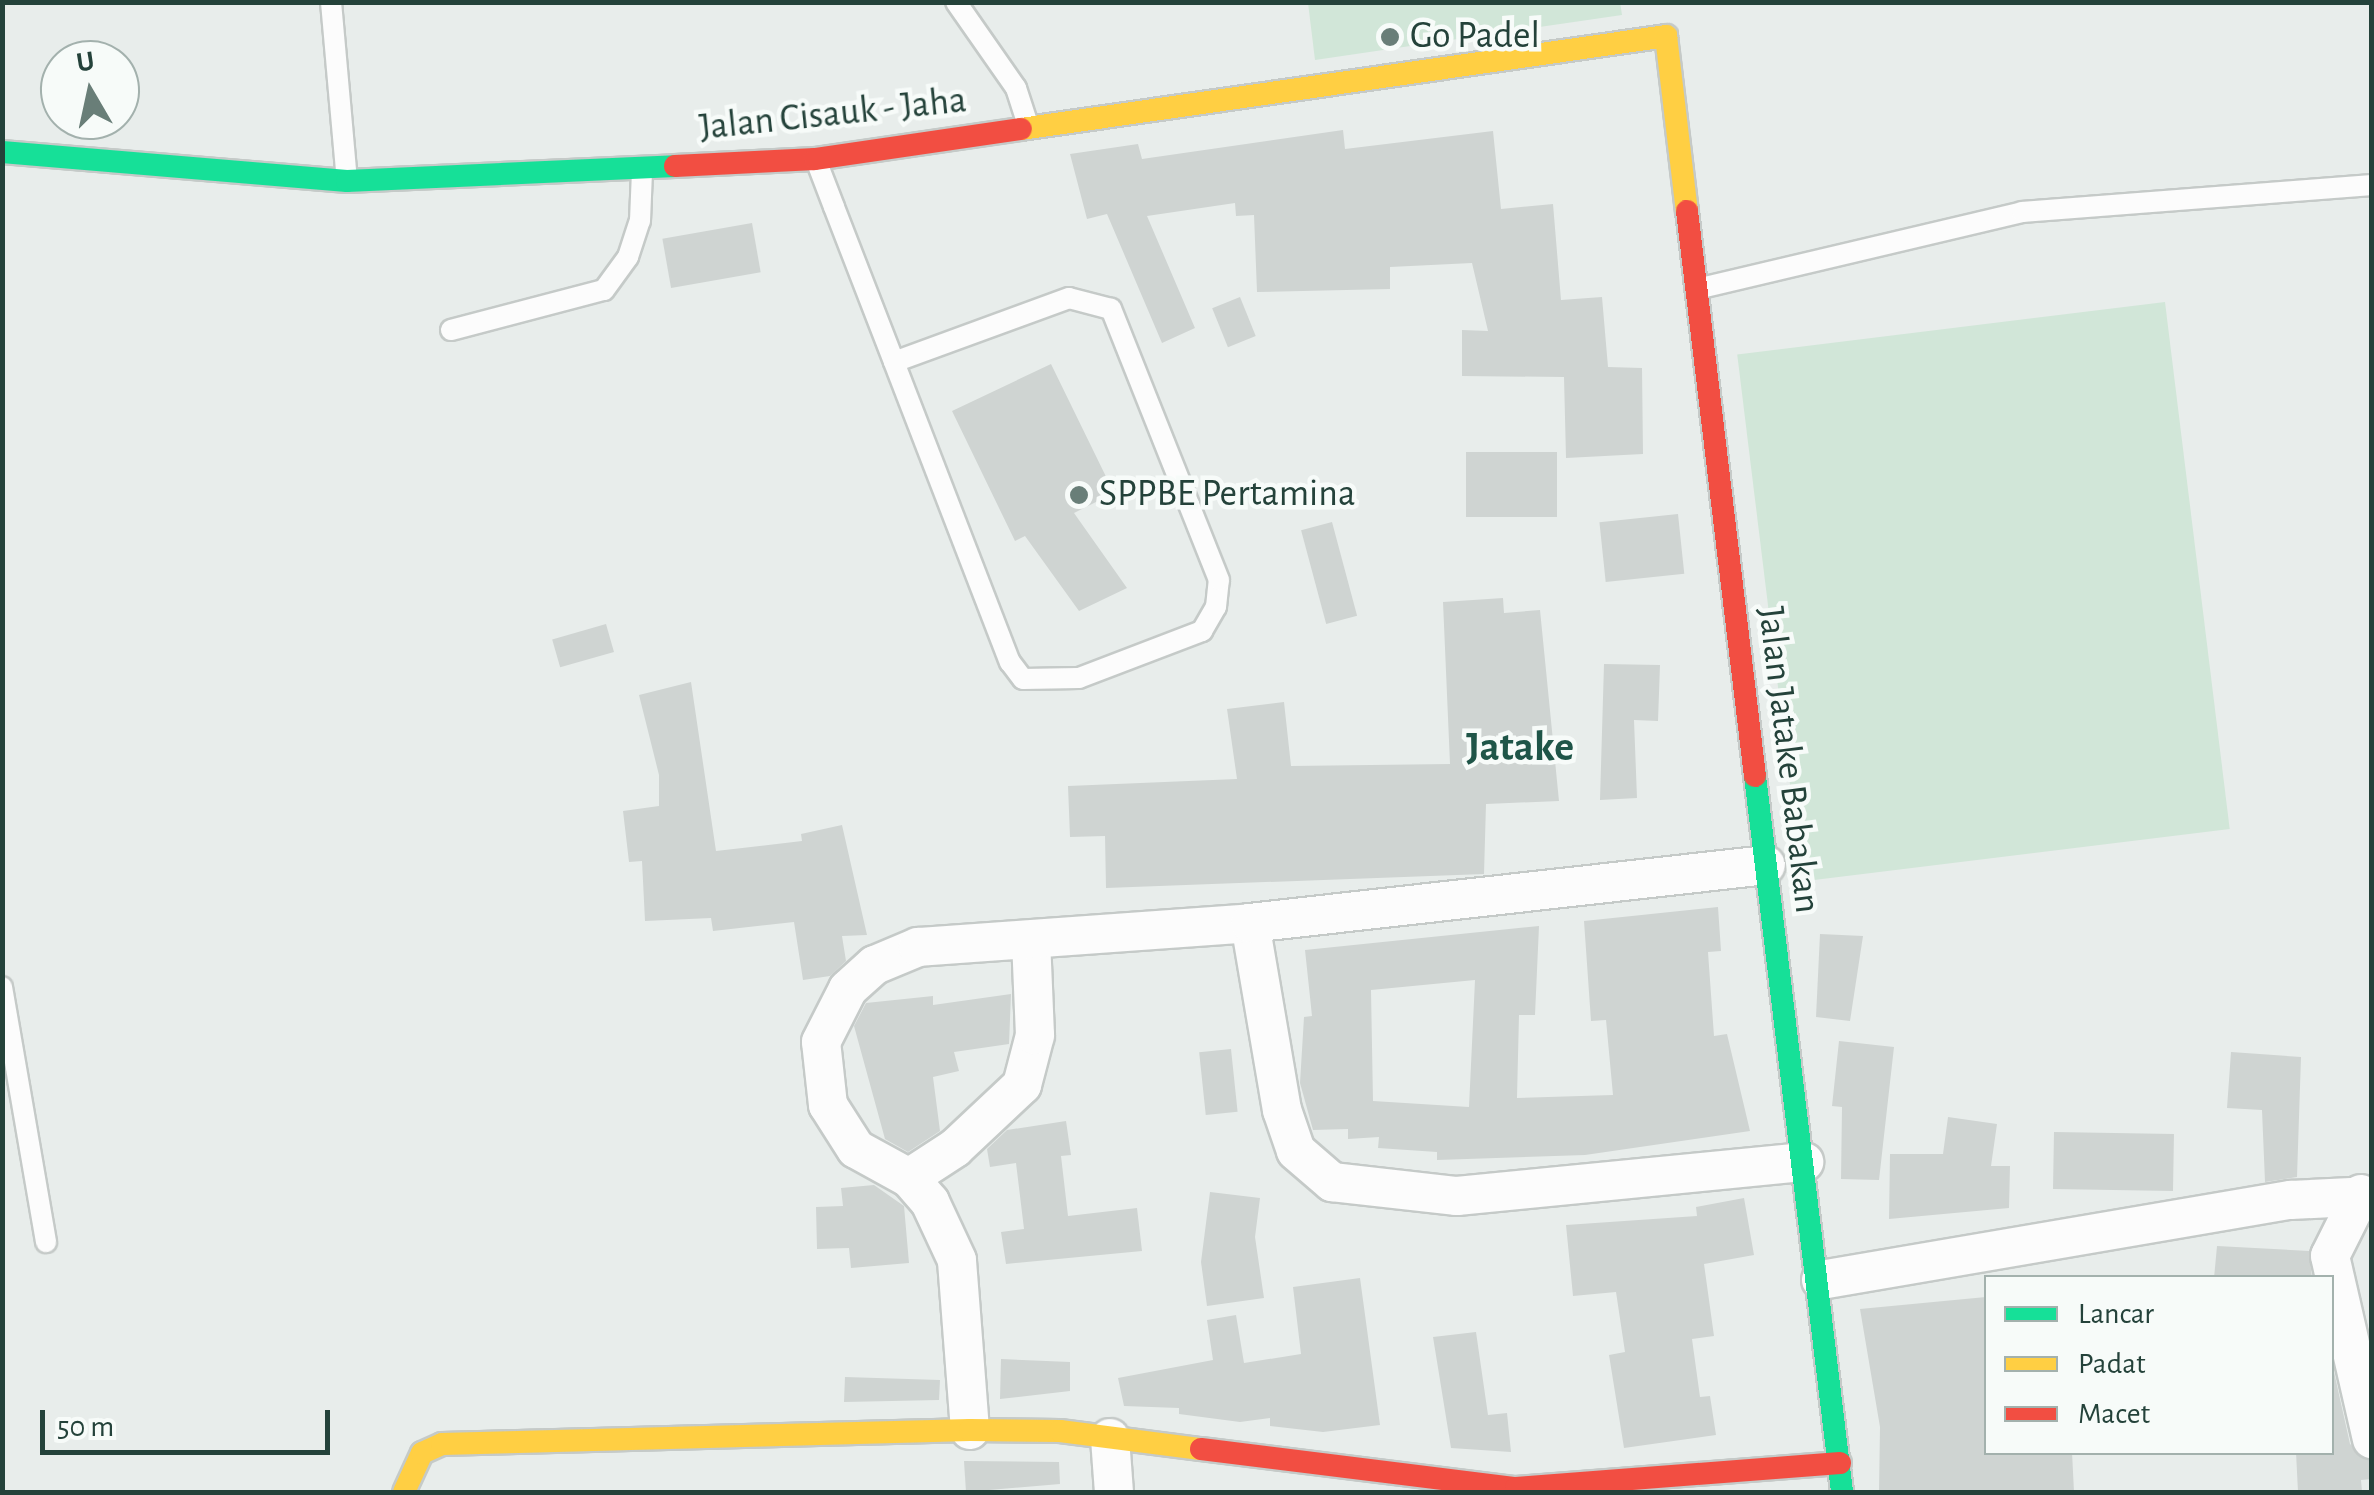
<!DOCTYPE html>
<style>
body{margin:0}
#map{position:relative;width:2374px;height:1495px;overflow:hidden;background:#e8edeb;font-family:"Alegreya Sans",sans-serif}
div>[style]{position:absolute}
.green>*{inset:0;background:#d1e6d8;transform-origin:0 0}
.building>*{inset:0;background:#cfd4d2;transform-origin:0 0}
.roads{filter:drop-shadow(2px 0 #c5cac8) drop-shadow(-2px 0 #c5cac8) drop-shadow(0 2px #c5cac8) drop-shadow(0 -2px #c5cac8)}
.lane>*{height:20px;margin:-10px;padding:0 10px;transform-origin:10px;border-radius:10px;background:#fcfcfc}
.street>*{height:38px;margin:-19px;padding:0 19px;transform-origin:19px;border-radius:19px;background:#fcfcfc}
.fast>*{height:22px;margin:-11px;padding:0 11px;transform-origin:11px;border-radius:11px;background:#16e098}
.slow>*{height:22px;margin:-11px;padding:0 11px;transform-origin:11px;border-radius:11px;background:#ffcf43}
.jam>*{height:22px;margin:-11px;padding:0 11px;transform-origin:11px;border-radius:11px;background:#f24e42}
.dots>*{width:28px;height:28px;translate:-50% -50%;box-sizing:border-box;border:5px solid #f7fbf9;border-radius:50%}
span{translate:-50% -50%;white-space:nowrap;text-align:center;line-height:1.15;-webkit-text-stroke:9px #f7fbf9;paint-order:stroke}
.poi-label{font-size:38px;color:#24423a}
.left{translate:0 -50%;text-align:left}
.street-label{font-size:38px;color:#24423a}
.quarter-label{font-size:42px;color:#1f5548;font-weight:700}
.frame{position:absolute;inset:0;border:5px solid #24423a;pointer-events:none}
.legend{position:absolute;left:1984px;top:1275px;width:350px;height:180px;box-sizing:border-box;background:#f7fbf9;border:2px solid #a3b1ad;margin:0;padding:12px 18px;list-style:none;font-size:30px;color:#24423a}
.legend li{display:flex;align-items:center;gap:20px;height:50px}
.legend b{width:50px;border:2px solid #a3b1ad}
.north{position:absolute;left:40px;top:40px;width:100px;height:100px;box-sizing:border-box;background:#f7fbf9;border:2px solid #a3b1ad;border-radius:50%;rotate:351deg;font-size:28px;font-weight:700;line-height:40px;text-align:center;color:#24423a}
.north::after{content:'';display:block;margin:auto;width:35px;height:45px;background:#697e78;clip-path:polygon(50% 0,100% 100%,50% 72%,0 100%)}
.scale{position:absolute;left:40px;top:1410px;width:290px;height:45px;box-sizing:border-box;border:5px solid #24423a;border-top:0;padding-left:12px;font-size:30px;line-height:35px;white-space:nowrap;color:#24423a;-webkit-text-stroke:8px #f7fbf9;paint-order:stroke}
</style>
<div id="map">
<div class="green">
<i style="clip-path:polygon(1620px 2px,1622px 15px,1315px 60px,1308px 3px)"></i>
<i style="left:2165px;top:302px;width:531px;height:431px;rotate:83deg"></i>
</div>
<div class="building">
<i style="clip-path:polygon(1343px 130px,1345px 149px,1493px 131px,1501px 209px,1553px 204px,1561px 300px,1602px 297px,1608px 367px,1642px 368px,1643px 454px,1566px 458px,1564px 377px,1462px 376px,1462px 330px,1488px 331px,1472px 263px,1390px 267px,1390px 289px,1257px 292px,1254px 215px,1236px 216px,1235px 203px,1147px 216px,1195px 328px,1162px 343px,1107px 214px,1087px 219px,1070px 154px,1138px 144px,1142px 159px)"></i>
<i style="left:752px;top:223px;width:50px;height:91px;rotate:80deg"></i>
<i style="left:1240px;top:297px;width:42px;height:30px;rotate:68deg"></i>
<i style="clip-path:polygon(1051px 364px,1114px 493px,1074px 513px,1127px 588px,1079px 611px,1025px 536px,1015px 541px,952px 411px)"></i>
<i style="left:1466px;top:452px;width:91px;height:65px"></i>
<i style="left:1678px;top:514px;width:60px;height:79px;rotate:84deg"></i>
<i style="left:1332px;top:522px;width:97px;height:32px;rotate:75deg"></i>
<i style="clip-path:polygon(1503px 598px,1504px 613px,1540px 610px,1559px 801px,1486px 804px,1484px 874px,1106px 888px,1105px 836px,1070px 837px,1068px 786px,1237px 779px,1227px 709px,1284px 702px,1291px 766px,1450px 764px,1443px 602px)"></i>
<i style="left:606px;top:624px;width:29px;height:56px;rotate:74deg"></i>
<i style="clip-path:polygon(1604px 664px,1660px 665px,1658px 721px,1634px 720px,1637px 798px,1600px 800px)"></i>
<i style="clip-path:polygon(691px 682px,716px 851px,802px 841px,801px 834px,842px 825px,867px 935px,842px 936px,846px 961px,830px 976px,803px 980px,794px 922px,713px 931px,711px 918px,645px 921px,642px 861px,629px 862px,623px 811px,659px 806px,659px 775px,639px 695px)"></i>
<i style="clip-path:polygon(evenodd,1718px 907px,1721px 951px,1708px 952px,1714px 1036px,1727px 1034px,1750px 1131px,1585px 1155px,1437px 1160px,1437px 1152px,1378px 1148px,1379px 1137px,1348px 1139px,1348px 1129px,1313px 1130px,1300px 1083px,1304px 1017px,1312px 1016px,1305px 950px,1539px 926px,1535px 1015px,1519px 1015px,1517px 1098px,1613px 1095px,1606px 1020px,1591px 1021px,1584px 921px,1718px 907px,1475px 980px,1469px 1107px,1373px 1101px,1371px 990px,1475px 980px)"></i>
<i style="clip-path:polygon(1820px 934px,1863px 936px,1850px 1021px,1816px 1017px)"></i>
<i style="clip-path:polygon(1011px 994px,1009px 1044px,954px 1052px,959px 1071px,933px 1077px,940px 1131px,908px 1152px,885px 1139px,854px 1026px,866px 1003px,933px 996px,933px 1005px)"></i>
<i style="clip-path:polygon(1839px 1041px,1894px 1047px,1879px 1180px,1841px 1179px,1842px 1107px,1832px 1106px)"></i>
<i style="left:1231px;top:1049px;width:63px;height:32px;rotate:84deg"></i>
<i style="clip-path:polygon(2231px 1052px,2301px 1057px,2297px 1177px,2265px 1182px,2262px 1110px,2227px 1108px)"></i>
<i style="clip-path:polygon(1948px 1117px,1997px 1124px,1991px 1166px,2010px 1166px,2009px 1208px,1889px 1219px,1890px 1154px,1943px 1154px)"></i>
<i style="clip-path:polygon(1066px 1121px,1071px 1155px,1061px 1156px,1068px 1216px,1137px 1208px,1142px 1251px,1006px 1264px,1001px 1232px,1024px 1229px,1016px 1163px,990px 1167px,987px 1149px,1007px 1130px)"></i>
<i style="left:2054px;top:1132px;width:120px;height:57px;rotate:1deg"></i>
<i style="clip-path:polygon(874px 1185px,904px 1206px,909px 1263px,851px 1268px,849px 1248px,817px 1249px,816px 1207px,843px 1206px,841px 1188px)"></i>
<i style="clip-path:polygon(1210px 1192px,1260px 1198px,1255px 1237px,1264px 1298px,1207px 1306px,1201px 1262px)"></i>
<i style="clip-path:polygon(1744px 1198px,1754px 1255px,1704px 1264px,1714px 1336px,1692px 1339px,1700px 1397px,1710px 1396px,1716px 1435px,1624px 1448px,1609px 1355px,1625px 1352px,1616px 1292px,1573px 1296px,1566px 1225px,1697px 1216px,1696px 1207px)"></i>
<i style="clip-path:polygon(2217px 1246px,2309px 1251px,2312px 1278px,2214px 1278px)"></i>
<i style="clip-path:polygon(1360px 1278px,1380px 1425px,1323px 1432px,1270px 1426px,1270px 1418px,1240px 1422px,1179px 1414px,1179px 1408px,1124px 1406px,1118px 1378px,1213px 1360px,1207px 1320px,1236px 1315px,1244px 1363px,1301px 1354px,1293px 1287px)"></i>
<i style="clip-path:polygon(1986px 1297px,1986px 1452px,2072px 1452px,2074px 1492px,1879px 1492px,1880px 1427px,1860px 1309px)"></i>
<i style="clip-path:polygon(1476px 1332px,1488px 1415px,1507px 1413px,1511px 1452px,1451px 1448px,1433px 1337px)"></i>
<i style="clip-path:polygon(1001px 1359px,1070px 1362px,1070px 1391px,1000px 1399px)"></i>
<i style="clip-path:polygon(2332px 1363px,2350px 1444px,2372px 1461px,2372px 1479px,2361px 1480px,2362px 1492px,2298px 1492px,2296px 1452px,2332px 1452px)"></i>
<i style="clip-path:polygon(845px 1377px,940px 1380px,939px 1400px,844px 1402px)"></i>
<i style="clip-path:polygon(964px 1461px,1059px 1462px,1060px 1484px,966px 1492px)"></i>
</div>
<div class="roads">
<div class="lane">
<i style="left:331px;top:2px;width:179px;rotate:84.9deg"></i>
<i style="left:956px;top:2px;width:105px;rotate:55.1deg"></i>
<i style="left:1016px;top:88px;width:39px;rotate:72deg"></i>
<i style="left:816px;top:160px;width:50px;rotate:69deg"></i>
<i style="left:834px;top:207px;width:166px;rotate:68.8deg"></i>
<i style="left:894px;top:362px;width:322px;rotate:68.9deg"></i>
<i style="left:1010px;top:662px;width:21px;rotate:53deg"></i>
<i style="left:1023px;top:679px;width:56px;rotate:-1deg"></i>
<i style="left:1079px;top:678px;width:132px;rotate:-20.9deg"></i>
<i style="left:1202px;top:631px;width:28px;rotate:-60deg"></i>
<i style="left:1216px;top:607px;width:27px;rotate:-84deg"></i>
<i style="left:1219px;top:580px;width:292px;rotate:-111.7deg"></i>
<i style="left:1111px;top:309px;width:43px;rotate:-165.3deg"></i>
<i style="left:1069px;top:298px;width:186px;rotate:159.9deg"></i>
<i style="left:1697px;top:289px;width:334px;rotate:-13.3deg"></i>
<i style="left:2022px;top:212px;width:351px;rotate:-4.4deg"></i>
<i style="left:451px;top:330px;width:158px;rotate:-14.7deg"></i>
<i style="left:604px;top:290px;width:41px;rotate:-54deg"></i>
<i style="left:628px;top:257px;width:38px;rotate:-72deg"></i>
<i style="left:640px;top:221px;width:50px;rotate:-87.7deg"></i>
<i style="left:2px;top:987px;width:259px;rotate:80.2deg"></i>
</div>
<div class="street">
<i style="left:1250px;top:923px;width:190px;rotate:80.3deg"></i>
<i style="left:1282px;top:1110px;width:43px;rotate:71.1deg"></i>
<i style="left:1296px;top:1151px;width:48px;rotate:40.7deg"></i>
<i style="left:1332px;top:1182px;width:126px;rotate:6.4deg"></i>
<i style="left:1457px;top:1196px;width:349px;rotate:-5.6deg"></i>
<i style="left:909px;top:1178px;width:55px;rotate:-33.1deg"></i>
<i style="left:955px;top:1148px;width:92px;rotate:-43.2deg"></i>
<i style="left:1022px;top:1085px;width:52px;rotate:-75.4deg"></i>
<i style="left:1035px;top:1035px;width:94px;rotate:-92.4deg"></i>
<i style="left:2361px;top:1194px;width:69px;rotate:116.6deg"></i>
<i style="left:2330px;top:1256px;width:188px;rotate:77.1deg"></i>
<i style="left:1821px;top:1280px;width:477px;rotate:-9.7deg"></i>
<i style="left:2291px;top:1200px;width:81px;rotate:-2.8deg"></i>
<i style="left:970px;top:1430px;width:170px;rotate:-94.4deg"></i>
<i style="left:957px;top:1260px;width:64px;rotate:-115deg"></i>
<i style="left:930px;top:1202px;width:32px;rotate:-131deg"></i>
<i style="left:909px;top:1178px;width:60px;rotate:-151.3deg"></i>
<i style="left:856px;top:1149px;width:52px;rotate:-122.5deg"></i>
<i style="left:828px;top:1105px;width:63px;rotate:-96.3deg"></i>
<i style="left:821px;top:1042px;width:59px;rotate:-63deg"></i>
<i style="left:848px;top:989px;width:36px;rotate:-42deg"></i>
<i style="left:875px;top:965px;width:47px;rotate:-22.7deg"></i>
<i style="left:918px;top:947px;width:333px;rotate:-4.1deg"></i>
<i style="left:1250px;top:923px;width:519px;rotate:-6.41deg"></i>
<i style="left:1110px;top:1438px;width:54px;rotate:85.8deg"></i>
</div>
<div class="fast">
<i style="left:2px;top:152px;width:346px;rotate:4.8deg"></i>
<i style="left:347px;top:181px;width:328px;rotate:-2.6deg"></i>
<i style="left:1755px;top:776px;width:721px;rotate:83.07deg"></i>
</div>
<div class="slow">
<i style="left:1021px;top:129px;width:652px;rotate:-8.2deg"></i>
<i style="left:1666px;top:36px;width:176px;rotate:83.2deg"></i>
<i style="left:404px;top:1492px;width:43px;rotate:-65.2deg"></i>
<i style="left:422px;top:1453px;width:22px;rotate:-24deg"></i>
<i style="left:442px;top:1444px;width:528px;rotate:-1.52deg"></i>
<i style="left:970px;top:1430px;width:90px;rotate:0.6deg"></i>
<i style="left:1060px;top:1431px;width:142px;rotate:7.3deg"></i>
</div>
<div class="jam">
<i style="left:675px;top:166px;width:140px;rotate:-2.9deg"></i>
<i style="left:815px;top:159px;width:208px;rotate:-8.3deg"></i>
<i style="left:1687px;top:211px;width:569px;rotate:83.14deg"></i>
<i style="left:1201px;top:1449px;width:317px;rotate:7.1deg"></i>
<i style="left:1516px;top:1488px;width:325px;rotate:-4.4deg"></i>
</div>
</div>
<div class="dots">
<i style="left:1390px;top:37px;background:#697e78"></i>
<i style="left:1079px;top:495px;background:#697e78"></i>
</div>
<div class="poi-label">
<span class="left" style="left:1410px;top:37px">Go Padel</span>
<span class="left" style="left:1099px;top:495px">SPPBE Pertamina</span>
</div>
<div class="street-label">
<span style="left:833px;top:115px;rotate:-6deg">Jalan Cisauk - Jaha</span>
<span style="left:1788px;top:760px;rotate:83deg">Jalan Jatake Babakan</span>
</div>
<div class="quarter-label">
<span style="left:1520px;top:747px">Jatake</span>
</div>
<div class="frame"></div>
<ul class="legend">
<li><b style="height:12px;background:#16e098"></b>Lancar</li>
<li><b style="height:12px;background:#ffcf43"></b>Padat</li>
<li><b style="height:12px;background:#f24e42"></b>Macet</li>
</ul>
<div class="north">U</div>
<div class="scale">50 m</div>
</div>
